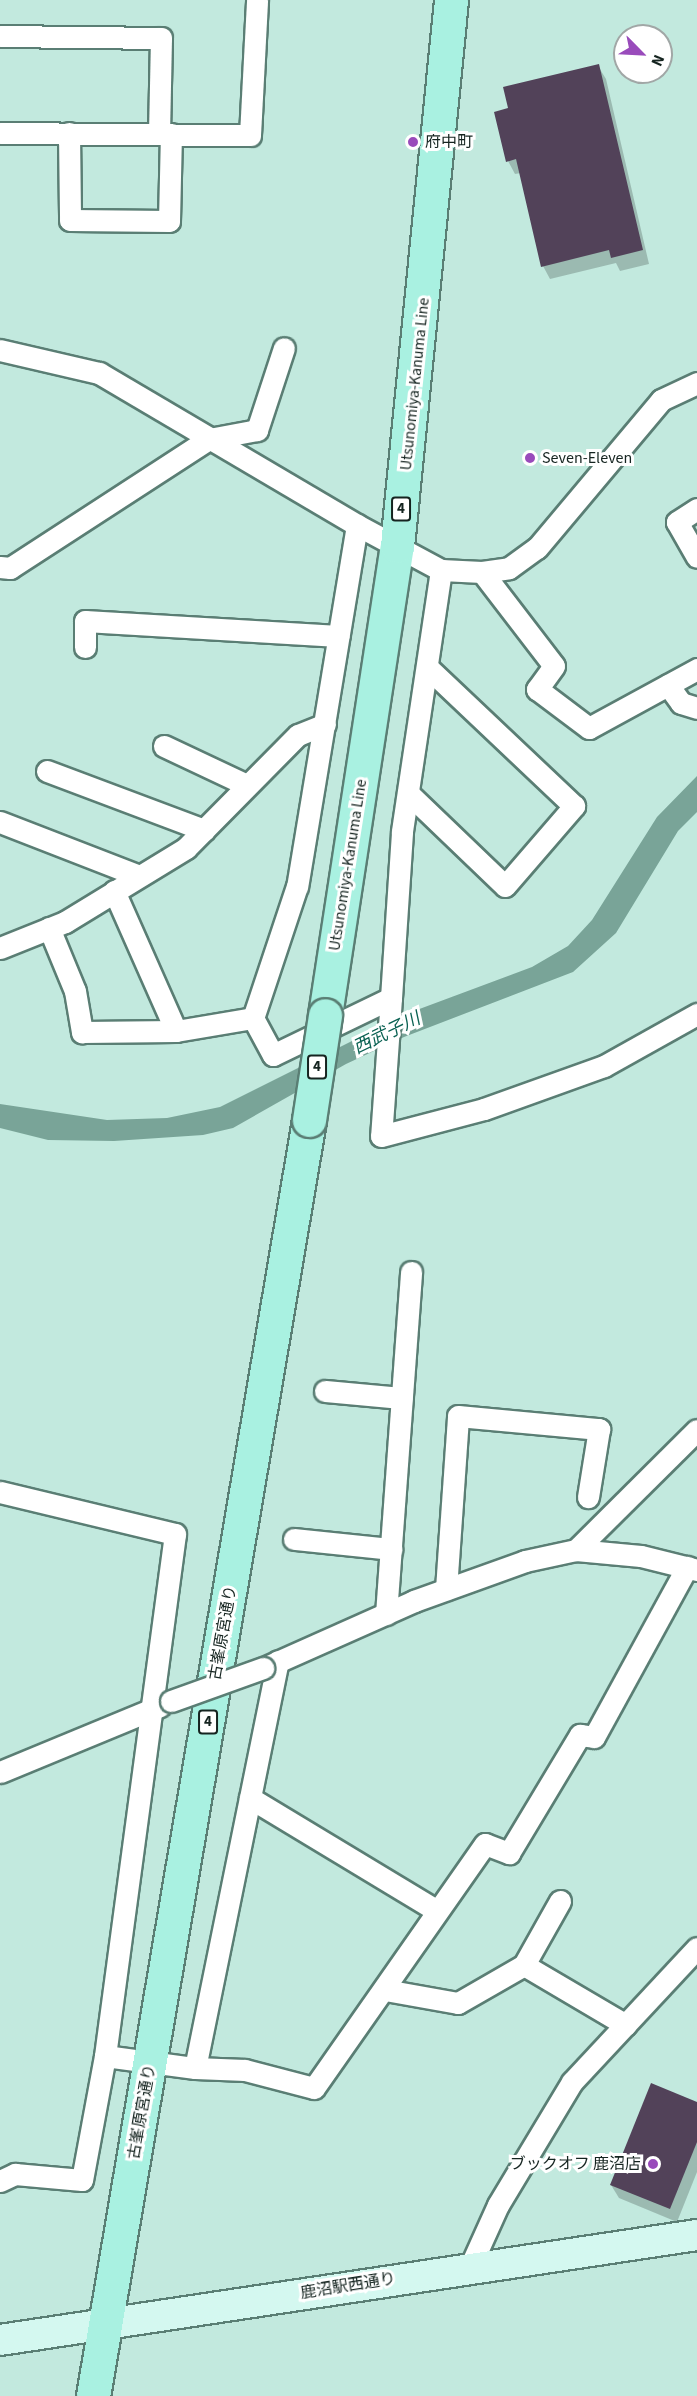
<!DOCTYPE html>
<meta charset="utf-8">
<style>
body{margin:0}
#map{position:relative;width:697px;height:2396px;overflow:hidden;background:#c2e9de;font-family:"Source Sans 3","Noto Sans JP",sans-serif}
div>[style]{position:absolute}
.water>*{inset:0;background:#79a498}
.shadow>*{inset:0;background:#0003}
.building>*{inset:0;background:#524259}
.roads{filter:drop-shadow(2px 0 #5a7e74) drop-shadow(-2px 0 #5a7e74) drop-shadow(0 2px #5a7e74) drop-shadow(0 -2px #5a7e74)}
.street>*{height:21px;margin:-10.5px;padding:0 10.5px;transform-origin:10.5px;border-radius:10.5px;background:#fff}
.secondary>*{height:30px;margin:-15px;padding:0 15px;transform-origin:15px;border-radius:15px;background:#d4f8f0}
.primary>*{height:33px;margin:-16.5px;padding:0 16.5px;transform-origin:16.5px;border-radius:16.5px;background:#a9f1e1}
.bridges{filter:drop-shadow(2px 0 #5a7e74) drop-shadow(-2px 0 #5a7e74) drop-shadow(0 2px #5a7e74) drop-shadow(0 -2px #5a7e74)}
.street-bridge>*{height:21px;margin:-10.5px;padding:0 10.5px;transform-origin:10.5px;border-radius:10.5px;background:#fff}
.primary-bridge>*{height:33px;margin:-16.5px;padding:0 16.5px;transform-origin:16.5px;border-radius:16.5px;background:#a9f1e1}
.dots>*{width:16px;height:16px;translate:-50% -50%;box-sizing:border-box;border:3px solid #fff;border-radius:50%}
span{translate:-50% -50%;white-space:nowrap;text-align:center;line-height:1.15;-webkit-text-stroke:6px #fff;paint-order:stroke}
.shield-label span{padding:2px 4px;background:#fff;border:2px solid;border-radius:4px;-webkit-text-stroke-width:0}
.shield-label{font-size:15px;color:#152420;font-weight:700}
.poi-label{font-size:16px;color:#152420}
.left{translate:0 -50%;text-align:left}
.right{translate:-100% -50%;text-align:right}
.street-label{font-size:16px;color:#152420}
.water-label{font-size:18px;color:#0b6253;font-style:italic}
.north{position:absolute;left:613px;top:24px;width:60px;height:60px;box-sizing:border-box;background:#fff;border:2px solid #a1a7a6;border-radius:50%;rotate:114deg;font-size:16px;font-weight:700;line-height:24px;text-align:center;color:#152420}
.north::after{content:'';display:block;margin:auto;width:21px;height:27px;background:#994bbb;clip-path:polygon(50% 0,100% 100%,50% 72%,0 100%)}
</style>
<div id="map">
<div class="water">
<i style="clip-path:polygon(697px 776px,697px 812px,678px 831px,616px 933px,573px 972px,404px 1037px,346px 1064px,233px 1128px,203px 1135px,114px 1141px,48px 1140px,0 1128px,0 1104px,107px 1120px,167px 1118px,220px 1107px,406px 1014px,532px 967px,568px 946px,592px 920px,657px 817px)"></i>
</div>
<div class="shadow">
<i style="clip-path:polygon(598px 66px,606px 79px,649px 264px,620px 271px,616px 263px,550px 279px,543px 266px,521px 173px,515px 174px,508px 161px,510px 109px)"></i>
<i style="clip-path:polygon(697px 2103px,697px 2172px,677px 2222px,619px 2198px,611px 2185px)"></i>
</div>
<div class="building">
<i style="clip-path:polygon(599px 64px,643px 250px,611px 258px,609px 250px,541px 267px,516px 159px,506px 162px,494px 112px,508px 108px,503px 87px)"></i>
<i style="clip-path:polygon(651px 2083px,697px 2102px,697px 2142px,670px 2209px,610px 2185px)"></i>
</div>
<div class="roads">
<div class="street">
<i style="left:0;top:36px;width:161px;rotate:0.7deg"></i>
<i style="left:161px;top:38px;width:96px;rotate:91.2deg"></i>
<i style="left:0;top:133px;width:250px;rotate:0.5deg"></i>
<i style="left:250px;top:135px;width:135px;rotate:-87deg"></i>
<i style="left:69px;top:133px;width:87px;rotate:89.3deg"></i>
<i style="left:70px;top:220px;width:99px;rotate:0.6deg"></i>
<i style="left:169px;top:221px;width:87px;rotate:-88.7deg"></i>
<i style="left:0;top:350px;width:102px;rotate:13.1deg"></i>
<i style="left:99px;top:373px;width:299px;rotate:30.5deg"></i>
<i style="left:357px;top:525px;width:95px;rotate:28.2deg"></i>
<i style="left:441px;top:570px;width:41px;rotate:2.8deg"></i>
<i style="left:482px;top:572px;width:27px;rotate:-8deg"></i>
<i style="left:509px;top:568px;width:34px;rotate:-36deg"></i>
<i style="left:537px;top:548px;width:193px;rotate:-50deg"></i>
<i style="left:661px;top:400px;width:40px;rotate:-25deg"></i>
<i style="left:697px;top:509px;width:24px;rotate:147deg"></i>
<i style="left:677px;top:522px;width:40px;rotate:60.3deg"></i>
<i style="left:357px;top:525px;width:366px;rotate:99.4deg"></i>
<i style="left:297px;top:886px;width:139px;rotate:108.4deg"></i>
<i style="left:253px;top:1018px;width:42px;rotate:61.6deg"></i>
<i style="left:273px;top:1055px;width:131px;rotate:-25.8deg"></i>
<i style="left:391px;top:998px;width:167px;rotate:-86.2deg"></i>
<i style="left:402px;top:831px;width:264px;rotate:-81.5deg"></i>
<i style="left:0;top:567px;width:10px;rotate:6deg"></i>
<i style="left:10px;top:568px;width:237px;rotate:-33deg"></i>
<i style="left:209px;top:439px;width:49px;rotate:-10.6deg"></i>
<i style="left:257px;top:430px;width:86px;rotate:-71.8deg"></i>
<i style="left:482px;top:572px;width:118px;rotate:52.5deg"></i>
<i style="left:554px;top:666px;width:29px;rotate:126deg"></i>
<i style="left:537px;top:689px;width:65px;rotate:36.9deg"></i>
<i style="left:589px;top:728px;width:123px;rotate:-28.6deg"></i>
<i style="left:85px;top:647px;width:26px;rotate:-90deg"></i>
<i style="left:85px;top:621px;width:254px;rotate:3.4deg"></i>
<i style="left:668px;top:685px;width:22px;rotate:54deg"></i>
<i style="left:681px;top:703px;width:17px;rotate:17deg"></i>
<i style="left:164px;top:746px;width:92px;rotate:25.2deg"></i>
<i style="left:47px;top:771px;width:168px;rotate:20.6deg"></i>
<i style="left:408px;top:793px;width:134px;rotate:43.8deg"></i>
<i style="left:505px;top:886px;width:106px;rotate:-49.2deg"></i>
<i style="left:574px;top:806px;width:202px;rotate:-136.6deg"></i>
<i style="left:0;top:822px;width:149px;rotate:21.2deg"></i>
<i style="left:114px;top:891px;width:153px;rotate:66.1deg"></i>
<i style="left:49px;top:928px;width:68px;rotate:67.6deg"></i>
<i style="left:75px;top:991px;width:42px;rotate:80.3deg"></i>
<i style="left:82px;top:1032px;width:94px;rotate:-0.6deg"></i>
<i style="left:176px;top:1031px;width:78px;rotate:-9.6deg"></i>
<i style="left:0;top:948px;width:70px;rotate:-21.8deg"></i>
<i style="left:65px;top:922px;width:142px;rotate:-31.4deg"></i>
<i style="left:186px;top:848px;width:159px;rotate:-45.3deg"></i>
<i style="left:298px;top:735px;width:29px;rotate:-22deg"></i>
<i style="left:391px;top:998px;width:138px;rotate:94.1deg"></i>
<i style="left:381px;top:1136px;width:106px;rotate:-14.7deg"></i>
<i style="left:484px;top:1109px;width:127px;rotate:-19.7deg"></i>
<i style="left:604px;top:1066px;width:107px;rotate:-29.2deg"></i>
<i style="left:325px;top:1391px;width:77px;rotate:5.2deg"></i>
<i style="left:0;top:1492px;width:180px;rotate:13.5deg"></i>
<i style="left:175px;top:1534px;width:527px;rotate:97.64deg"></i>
<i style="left:105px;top:2056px;width:91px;rotate:7.6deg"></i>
<i style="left:195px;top:2068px;width:415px;rotate:-78.5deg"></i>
<i style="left:294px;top:1539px;width:98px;rotate:5.9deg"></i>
<i style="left:576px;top:1550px;width:170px;rotate:-44.8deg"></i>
<i style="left:446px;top:1589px;width:173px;rotate:-86deg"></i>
<i style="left:458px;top:1416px;width:142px;rotate:5.3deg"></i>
<i style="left:599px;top:1429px;width:69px;rotate:99.2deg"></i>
<i style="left:386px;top:1614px;width:343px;rotate:-85.8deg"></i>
<i style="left:266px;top:1667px;width:162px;rotate:-24deg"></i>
<i style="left:414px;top:1601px;width:118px;rotate:-19.8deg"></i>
<i style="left:525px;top:1561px;width:52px;rotate:-12.2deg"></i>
<i style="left:576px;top:1550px;width:65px;rotate:5.3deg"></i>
<i style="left:641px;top:1556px;width:58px;rotate:14deg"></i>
<i style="left:0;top:1772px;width:173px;rotate:-22.4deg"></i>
<i style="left:250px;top:1798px;width:218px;rotate:31.1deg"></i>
<i style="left:560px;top:1901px;width:73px;rotate:119.4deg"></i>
<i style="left:524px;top:1965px;width:118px;rotate:30.5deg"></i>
<i style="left:385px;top:1990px;width:74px;rotate:10.1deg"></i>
<i style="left:458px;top:2003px;width:76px;rotate:-29.9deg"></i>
<i style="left:195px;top:2068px;width:50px;rotate:2.3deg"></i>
<i style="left:245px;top:2070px;width:71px;rotate:14.6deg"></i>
<i style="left:314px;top:2088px;width:298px;rotate:-55deg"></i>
<i style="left:485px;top:1844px;width:26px;rotate:21deg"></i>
<i style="left:509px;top:1853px;width:138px;rotate:-59deg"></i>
<i style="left:580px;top:1735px;width:14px;rotate:8deg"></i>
<i style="left:594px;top:1737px;width:194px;rotate:-61.3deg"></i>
<i style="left:0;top:2181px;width:17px;rotate:-25deg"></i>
<i style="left:15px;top:2174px;width:67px;rotate:5.1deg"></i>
<i style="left:82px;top:2180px;width:126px;rotate:-79.5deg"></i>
<i style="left:470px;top:2267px;width:68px;rotate:-65.7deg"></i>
<i style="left:498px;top:2205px;width:144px;rotate:-59deg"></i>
<i style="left:572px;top:2082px;width:183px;rotate:-47deg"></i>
</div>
<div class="secondary">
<i style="left:0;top:2340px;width:705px;rotate:-8.57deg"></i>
</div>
<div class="primary">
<i style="left:325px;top:1015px;width:474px;rotate:-81.3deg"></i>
<i style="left:397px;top:546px;width:549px;rotate:-84.35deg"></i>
<i style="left:93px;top:2396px;width:1294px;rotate:-80.39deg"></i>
</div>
</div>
<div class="bridges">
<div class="street-bridge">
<i style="left:171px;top:1701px;width:98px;rotate:-19.7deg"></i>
</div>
<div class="primary-bridge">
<i style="left:309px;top:1120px;width:106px;rotate:-81.3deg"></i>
</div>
</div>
<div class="dots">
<i style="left:413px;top:142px;background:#994bbb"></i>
<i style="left:530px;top:458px;background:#994bbb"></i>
<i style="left:653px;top:2164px;background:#994bbb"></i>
</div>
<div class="shield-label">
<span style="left:401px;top:509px">4</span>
<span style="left:317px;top:1067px">4</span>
<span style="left:208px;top:1722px">4</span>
</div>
<div class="poi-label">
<span class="left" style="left:425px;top:142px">府中町</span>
<span class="left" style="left:542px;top:458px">Seven-Eleven</span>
<span class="right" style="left:641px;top:2164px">ブックオフ 鹿沼店</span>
</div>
<div class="street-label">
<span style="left:415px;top:384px;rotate:-84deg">Utsunomiya-Kanuma Line</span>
<span style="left:348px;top:865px;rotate:-81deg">Utsunomiya-Kanuma Line</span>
<span style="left:223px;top:1633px;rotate:-80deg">古峯原宮通り</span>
<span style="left:142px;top:2112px;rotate:-80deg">古峯原宮通り</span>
<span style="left:348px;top:2286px;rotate:-9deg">鹿沼駅西通り</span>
</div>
<div class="water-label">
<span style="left:387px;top:1034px;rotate:-26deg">西武子川</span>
</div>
<div class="north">N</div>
</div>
